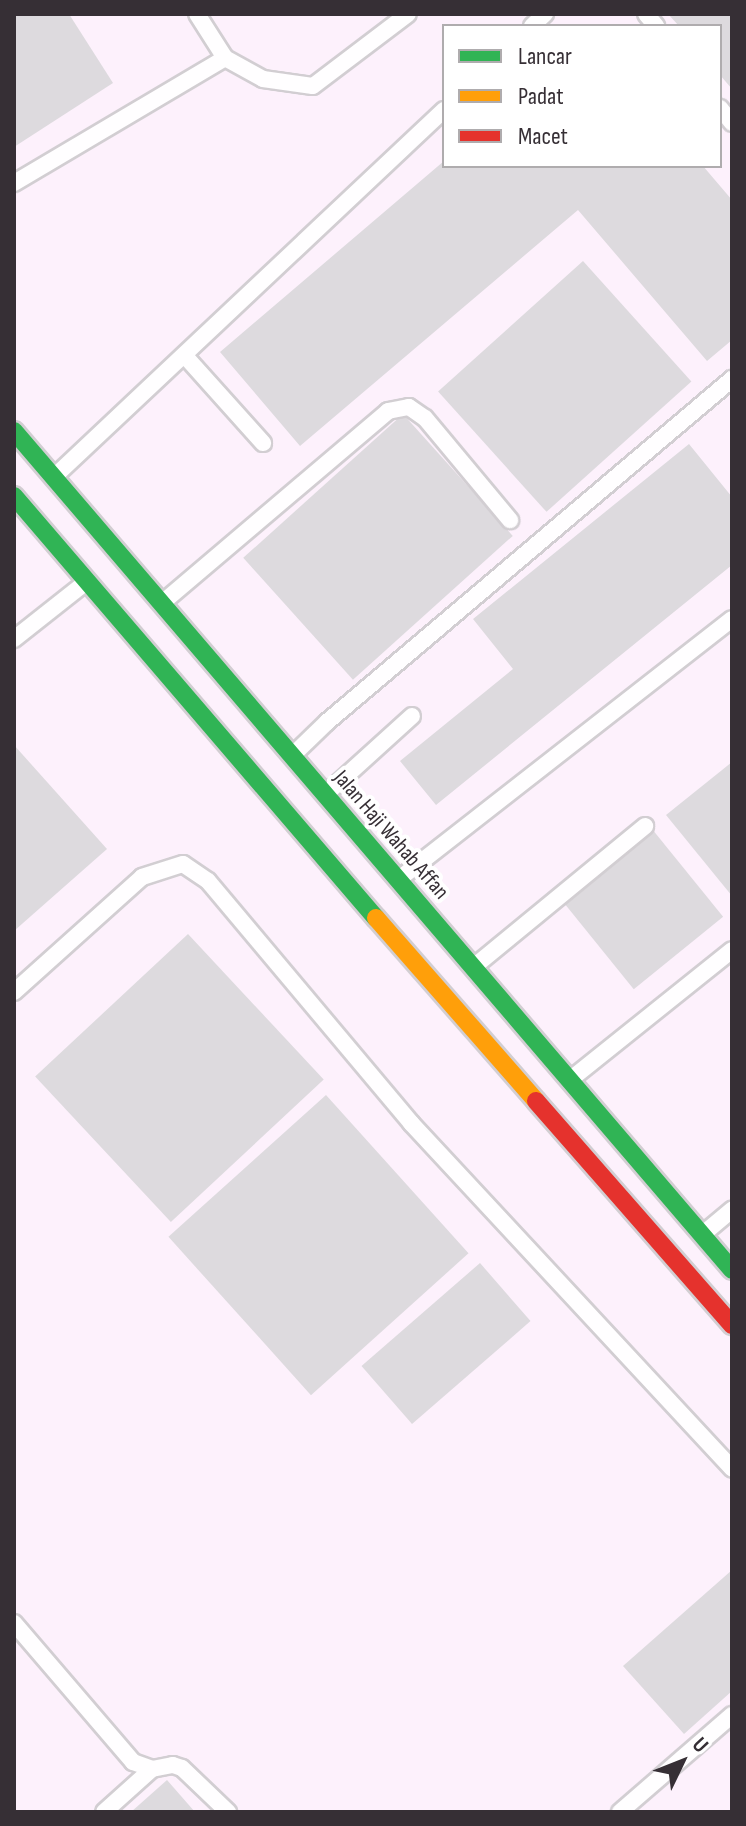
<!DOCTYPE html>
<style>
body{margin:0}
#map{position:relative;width:746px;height:1826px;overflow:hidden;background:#fcfafc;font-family:"Sofia Sans Condensed",sans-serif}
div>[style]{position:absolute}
.built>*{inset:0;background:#fdf1fc}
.building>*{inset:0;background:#dddade;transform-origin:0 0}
.roads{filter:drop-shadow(2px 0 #d2ced2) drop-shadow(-2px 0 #d2ced2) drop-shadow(0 2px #d2ced2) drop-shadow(0 -2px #d2ced2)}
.lane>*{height:16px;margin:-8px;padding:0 8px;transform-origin:8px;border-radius:8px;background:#fffeff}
.fast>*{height:18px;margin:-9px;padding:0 9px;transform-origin:9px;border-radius:9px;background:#30b455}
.slow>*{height:18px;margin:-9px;padding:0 9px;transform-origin:9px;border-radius:9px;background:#ff9f0a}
.jam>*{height:18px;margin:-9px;padding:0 9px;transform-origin:9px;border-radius:9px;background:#e5322d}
span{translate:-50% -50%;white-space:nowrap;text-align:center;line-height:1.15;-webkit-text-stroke:8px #fff;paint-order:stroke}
.street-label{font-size:22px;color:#362f35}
.frame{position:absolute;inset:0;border:16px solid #362f35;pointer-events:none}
.legend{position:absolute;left:442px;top:24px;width:280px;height:144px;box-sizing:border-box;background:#fff;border:2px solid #afacae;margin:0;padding:10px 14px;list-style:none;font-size:24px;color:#362f35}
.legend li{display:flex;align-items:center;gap:16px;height:40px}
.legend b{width:40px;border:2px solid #afacae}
.north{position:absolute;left:642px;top:1722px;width:80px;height:80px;-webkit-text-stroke:6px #fff;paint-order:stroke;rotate:47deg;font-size:22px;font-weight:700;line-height:32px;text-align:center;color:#362f35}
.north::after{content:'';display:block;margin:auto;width:28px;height:36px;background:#362f35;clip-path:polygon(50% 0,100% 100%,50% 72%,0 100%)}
</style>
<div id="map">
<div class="built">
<i style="clip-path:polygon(evenodd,14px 14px,732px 14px,732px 1812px,14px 1812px,14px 14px,444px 26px,720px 26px,720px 166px,444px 166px,444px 26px)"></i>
</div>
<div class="building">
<i style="clip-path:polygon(14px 14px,69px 14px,113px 83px,14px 147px)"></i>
<i style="clip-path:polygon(668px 14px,732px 14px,732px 89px,720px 75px,720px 26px,679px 26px)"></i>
<i style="clip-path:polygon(444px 161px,444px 166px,703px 166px,732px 200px,732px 340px,707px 361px,578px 210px,300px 446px,220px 352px)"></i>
<i style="left:583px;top:261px;width:162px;height:195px;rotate:48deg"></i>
<i style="left:403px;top:414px;width:164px;height:215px;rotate:48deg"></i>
<i style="clip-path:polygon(689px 444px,732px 497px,732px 565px,436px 805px,400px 761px,513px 669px,473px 619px)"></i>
<i style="clip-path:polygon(14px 745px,107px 849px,14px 931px)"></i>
<i style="clip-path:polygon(732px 762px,732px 896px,666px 815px)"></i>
<i style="left:652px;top:829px;width:113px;height:115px;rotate:51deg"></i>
<i style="left:188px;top:934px;width:199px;height:209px;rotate:47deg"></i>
<i style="left:326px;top:1095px;width:213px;height:212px;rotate:48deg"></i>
<i style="left:480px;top:1263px;width:77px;height:157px;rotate:49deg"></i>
<i style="clip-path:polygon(732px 1570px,732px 1691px,684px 1734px,623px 1666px)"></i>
<i style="clip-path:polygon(167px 1780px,195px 1812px,131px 1812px)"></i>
</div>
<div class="roads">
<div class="lane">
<i style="left:197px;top:14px;width:52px;rotate:57.5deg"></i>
<i style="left:225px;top:58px;width:43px;rotate:28.9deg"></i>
<i style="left:263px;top:79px;width:50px;rotate:8deg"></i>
<i style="left:313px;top:86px;width:119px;rotate:-37.2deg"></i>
<i style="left:646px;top:14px;width:16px;rotate:50deg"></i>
<i style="left:532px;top:26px;width:18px;rotate:-43deg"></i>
<i style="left:720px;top:108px;width:19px;rotate:51deg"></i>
<i style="left:14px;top:183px;width:245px;rotate:-30.6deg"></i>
<i style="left:185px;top:356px;width:117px;rotate:48.1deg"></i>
<i style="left:55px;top:476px;width:534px;rotate:-43.26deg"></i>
<i style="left:162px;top:603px;width:297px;rotate:-40.3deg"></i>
<i style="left:388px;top:411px;width:21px;rotate:-11deg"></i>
<i style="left:409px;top:407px;width:19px;rotate:35deg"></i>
<i style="left:425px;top:418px;width:133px;rotate:50.2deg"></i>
<i style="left:14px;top:639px;width:90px;rotate:-38.3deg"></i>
<i style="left:293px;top:755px;width:47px;rotate:-44.1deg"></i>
<i style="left:327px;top:722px;width:531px;rotate:-40.26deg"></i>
<i style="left:326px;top:794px;width:116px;rotate:-42.2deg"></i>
<i style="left:399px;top:879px;width:422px;rotate:-38deg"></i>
<i style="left:476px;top:965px;width:219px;rotate:-39.4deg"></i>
<i style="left:14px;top:992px;width:172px;rotate:-41.9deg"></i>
<i style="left:142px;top:877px;width:43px;rotate:-17.6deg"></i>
<i style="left:183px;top:864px;width:30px;rotate:34deg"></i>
<i style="left:208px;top:881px;width:316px;rotate:50deg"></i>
<i style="left:411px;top:1123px;width:472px;rotate:47.1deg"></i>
<i style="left:571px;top:1079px;width:206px;rotate:-38.7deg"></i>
<i style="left:703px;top:1234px;width:38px;rotate:-40deg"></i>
<i style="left:14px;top:1623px;width:183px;rotate:49.4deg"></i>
<i style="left:133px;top:1762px;width:20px;rotate:20deg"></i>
<i style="left:152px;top:1769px;width:21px;rotate:-11deg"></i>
<i style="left:173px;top:1765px;width:9px;rotate:18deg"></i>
<i style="left:182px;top:1768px;width:64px;rotate:43.7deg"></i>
<i style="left:104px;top:1812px;width:64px;rotate:-41.9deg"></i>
<i style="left:620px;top:1812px;width:148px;rotate:-40.9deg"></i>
</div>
<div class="fast">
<i style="left:14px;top:431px;width:1104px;rotate:49.44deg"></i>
<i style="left:14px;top:496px;width:556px;rotate:49.38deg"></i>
</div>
<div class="slow">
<i style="left:376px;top:918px;width:243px;rotate:48.8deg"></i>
</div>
<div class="jam">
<i style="left:536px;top:1101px;width:298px;rotate:48.8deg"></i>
</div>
</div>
<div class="street-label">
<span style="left:391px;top:835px;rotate:49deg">Jalan Haji Wahab Affan</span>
</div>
<div class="frame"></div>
<ul class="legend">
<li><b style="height:10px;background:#30b455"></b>Lancar</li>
<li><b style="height:10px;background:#ff9f0a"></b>Padat</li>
<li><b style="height:10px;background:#e5322d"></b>Macet</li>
</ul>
<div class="north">U</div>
</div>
